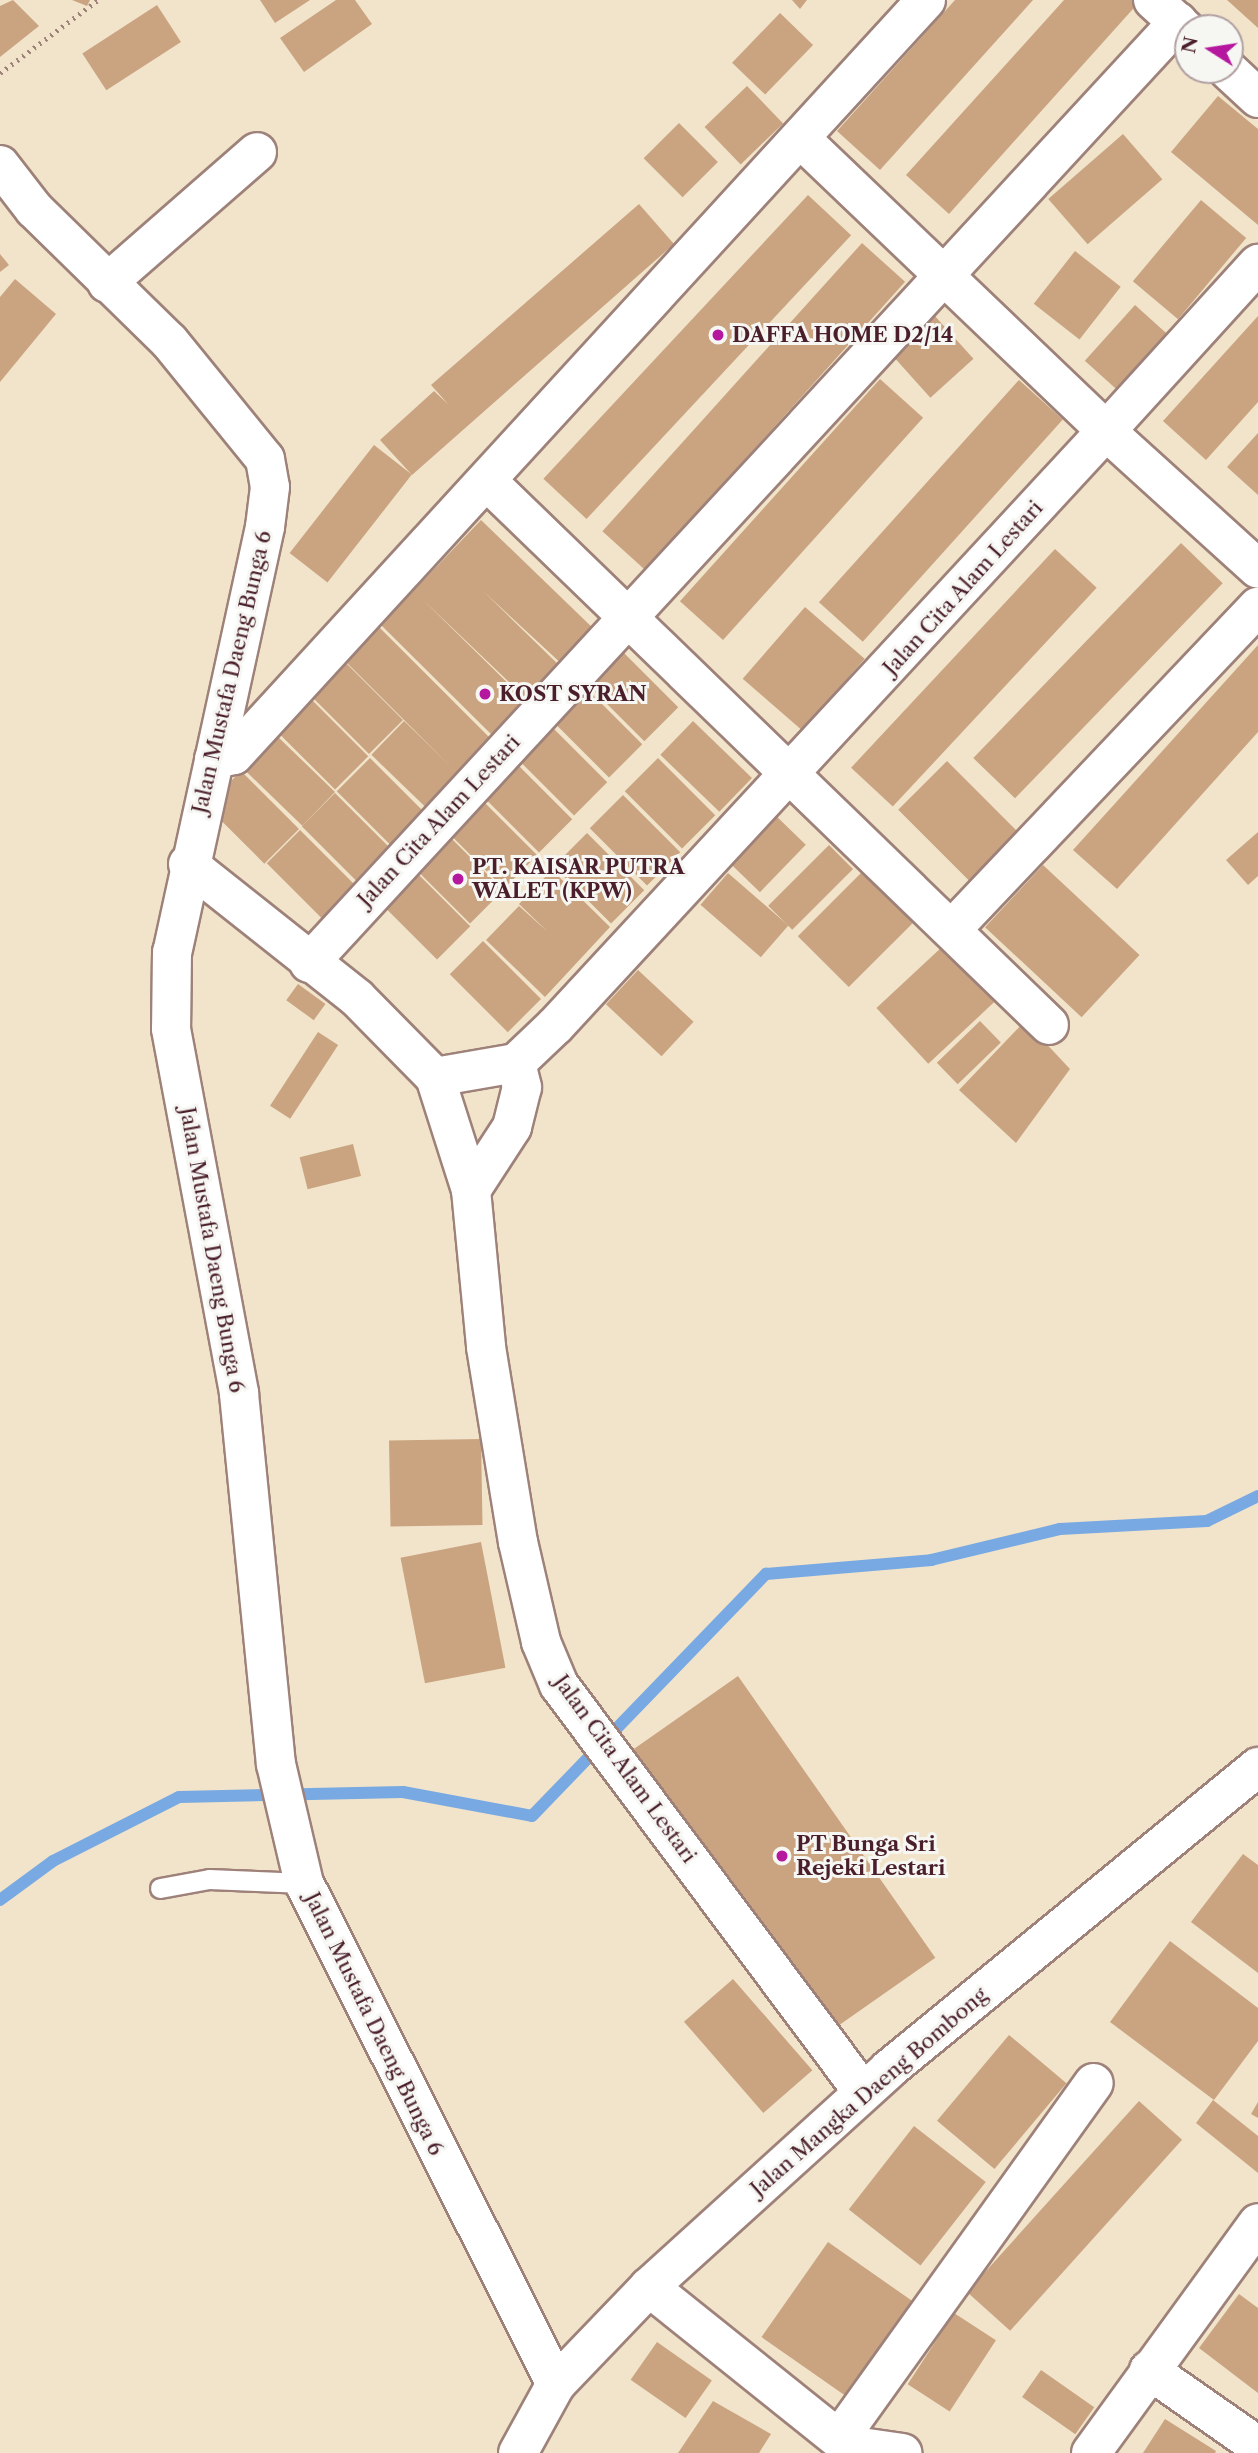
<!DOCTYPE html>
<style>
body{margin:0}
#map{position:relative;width:1258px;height:2453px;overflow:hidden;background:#f1e4ca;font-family:"Libre Caslon Text",serif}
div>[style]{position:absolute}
.stream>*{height:12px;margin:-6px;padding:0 6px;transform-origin:6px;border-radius:6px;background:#78a9e3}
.building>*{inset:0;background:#caa481;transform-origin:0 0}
.path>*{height:4.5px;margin-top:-2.25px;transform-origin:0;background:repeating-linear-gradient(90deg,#9e827a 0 2px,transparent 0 7px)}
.roads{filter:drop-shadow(2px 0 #9e827a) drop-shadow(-2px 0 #9e827a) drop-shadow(0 2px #9e827a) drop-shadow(0 -2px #9e827a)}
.lane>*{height:19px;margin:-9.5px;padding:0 9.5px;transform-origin:9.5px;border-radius:9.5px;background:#fff}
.street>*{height:38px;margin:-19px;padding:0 19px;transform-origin:19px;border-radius:19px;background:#fff}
.dots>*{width:19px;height:19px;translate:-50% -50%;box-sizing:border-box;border:4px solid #f6f6f2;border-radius:50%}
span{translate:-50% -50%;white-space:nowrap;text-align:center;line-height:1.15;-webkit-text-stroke:6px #f6f6f2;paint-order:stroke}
.poi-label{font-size:21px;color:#4a1f2b;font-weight:700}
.left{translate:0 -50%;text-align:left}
.street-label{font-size:21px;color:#4a1f2b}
.north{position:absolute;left:1174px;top:14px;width:70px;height:70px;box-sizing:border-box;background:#f6f6f2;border:2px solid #b1a0a2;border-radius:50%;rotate:282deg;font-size:19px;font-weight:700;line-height:28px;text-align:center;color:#4a1f2b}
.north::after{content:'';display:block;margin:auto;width:24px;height:32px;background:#b5179e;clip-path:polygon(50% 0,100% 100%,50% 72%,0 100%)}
</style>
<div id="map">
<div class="stream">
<i style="left:0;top:1900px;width:66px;rotate:-36.3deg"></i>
<i style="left:53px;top:1861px;width:141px;rotate:-26.9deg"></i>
<i style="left:179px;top:1797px;width:224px;rotate:-1.3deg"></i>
<i style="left:403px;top:1792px;width:131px;rotate:10.5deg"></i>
<i style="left:532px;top:1816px;width:337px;rotate:-46deg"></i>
<i style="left:766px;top:1574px;width:166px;rotate:-4.8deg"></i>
<i style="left:931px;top:1560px;width:133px;rotate:-13.5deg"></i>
<i style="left:1060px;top:1529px;width:147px;rotate:-3.1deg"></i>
<i style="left:1207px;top:1521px;width:57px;rotate:-26.1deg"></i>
</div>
<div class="building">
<i style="clip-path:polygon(13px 0,39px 26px,0 57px,0 6px)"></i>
<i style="clip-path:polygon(72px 0,90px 0,87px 6px)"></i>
<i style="clip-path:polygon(260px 0,310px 0,275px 23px)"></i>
<i style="clip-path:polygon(336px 0,355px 0,372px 24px,304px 72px,280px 38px)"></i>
<i style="clip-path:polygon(792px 0,807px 0,800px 9px)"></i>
<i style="clip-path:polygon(955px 0,1033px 0,880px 170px,837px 131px)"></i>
<i style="clip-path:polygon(1064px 0,1141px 0,949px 214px,906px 175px)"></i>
<i style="clip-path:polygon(1227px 0,1258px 0,1258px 28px,1237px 9px)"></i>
<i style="left:157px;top:5px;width:44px;height:89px;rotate:57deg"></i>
<i style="left:780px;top:13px;width:46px;height:69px;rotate:44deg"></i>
<i style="left:747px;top:86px;width:52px;height:59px;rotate:46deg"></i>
<i style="clip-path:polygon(1218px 96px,1258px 129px,1258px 225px,1171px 152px)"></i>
<i style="left:679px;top:123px;width:55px;height:50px;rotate:45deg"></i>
<i style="left:1123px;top:134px;width:60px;height:99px;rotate:49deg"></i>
<i style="left:808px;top:195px;width:59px;height:388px;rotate:43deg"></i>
<i style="left:1201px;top:200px;width:59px;height:106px;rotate:40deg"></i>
<i style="clip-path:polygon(639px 204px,674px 244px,412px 475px,380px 440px,434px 391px,448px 404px,431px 385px)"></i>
<i style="left:862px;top:243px;width:58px;height:388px;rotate:42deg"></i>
<i style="left:1075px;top:251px;width:58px;height:67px;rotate:38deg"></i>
<i style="clip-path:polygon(0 254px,9px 265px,0 272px)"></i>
<i style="clip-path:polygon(15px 279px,56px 314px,0 382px,0 297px)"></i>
<i style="left:1135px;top:305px;width:46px;height:75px;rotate:42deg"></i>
<i style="left:934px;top:315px;width:59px;height:58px;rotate:48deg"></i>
<i style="clip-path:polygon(1258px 316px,1258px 402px,1206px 460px,1163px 421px)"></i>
<i style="left:880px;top:379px;width:58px;height:299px;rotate:42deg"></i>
<i style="left:1019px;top:380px;width:59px;height:299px;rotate:42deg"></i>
<i style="clip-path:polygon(1258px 433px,1258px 495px,1227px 467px)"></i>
<i style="left:374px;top:445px;width:48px;height:137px;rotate:38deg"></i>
<i style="clip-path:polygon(481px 520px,598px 633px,565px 667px,483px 591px,564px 670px,531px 703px,421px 598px,530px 705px,497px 740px,381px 625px)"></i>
<i style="left:1181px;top:543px;width:58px;height:299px;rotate:44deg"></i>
<i style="left:1055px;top:549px;width:57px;height:299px;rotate:43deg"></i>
<i style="left:805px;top:607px;width:79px;height:95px;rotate:41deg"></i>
<i style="left:379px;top:627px;width:164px;height:48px;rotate:45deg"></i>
<i style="clip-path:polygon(1258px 645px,1258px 732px,1117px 889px,1073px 850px)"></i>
<i style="left:621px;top:650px;width:81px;height:48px;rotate:45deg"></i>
<i style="left:345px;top:662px;width:82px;height:48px;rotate:45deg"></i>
<i style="left:585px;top:687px;width:81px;height:47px;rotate:45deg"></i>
<i style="left:311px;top:699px;width:81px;height:47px;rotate:45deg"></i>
<i style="left:404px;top:721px;width:82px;height:47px;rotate:44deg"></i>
<i style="left:693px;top:721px;width:82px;height:47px;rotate:44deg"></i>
<i style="left:550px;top:725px;width:81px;height:47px;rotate:45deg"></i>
<i style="left:276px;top:735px;width:82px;height:47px;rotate:44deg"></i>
<i style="left:370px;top:758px;width:81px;height:47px;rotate:45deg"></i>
<i style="left:658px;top:758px;width:81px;height:47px;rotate:45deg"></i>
<i style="left:947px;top:761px;width:100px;height:69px;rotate:45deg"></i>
<i style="left:515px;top:762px;width:81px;height:47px;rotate:45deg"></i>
<i style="left:241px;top:771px;width:82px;height:49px;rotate:45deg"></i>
<i style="left:335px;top:793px;width:81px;height:47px;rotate:45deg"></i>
<i style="left:623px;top:795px;width:81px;height:47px;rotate:45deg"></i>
<i style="left:480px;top:798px;width:81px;height:47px;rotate:45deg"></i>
<i style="left:772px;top:812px;width:47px;height:66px;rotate:44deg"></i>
<i style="left:300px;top:830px;width:81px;height:47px;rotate:45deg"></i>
<i style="clip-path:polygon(1258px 832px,1258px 876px,1248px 885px,1226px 860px)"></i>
<i style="left:446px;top:833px;width:81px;height:47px;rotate:45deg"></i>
<i style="left:587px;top:833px;width:81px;height:47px;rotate:45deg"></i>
<i style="left:829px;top:845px;width:34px;height:86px;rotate:45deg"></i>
<i style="left:1043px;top:865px;width:132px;height:85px;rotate:43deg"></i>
<i style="left:413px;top:869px;width:81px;height:47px;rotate:45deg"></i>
<i style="left:865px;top:869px;width:72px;height:95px;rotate:45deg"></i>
<i style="clip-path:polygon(552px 870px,610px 927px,545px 997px,486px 940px,519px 906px,548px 932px,519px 904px)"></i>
<i style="left:728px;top:873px;width:80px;height:42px;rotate:41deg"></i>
<i style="left:483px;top:941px;width:82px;height:47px;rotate:45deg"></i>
<i style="left:943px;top:946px;width:76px;height:91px;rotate:47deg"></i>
<i style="left:638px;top:970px;width:76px;height:47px;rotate:43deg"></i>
<i style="left:298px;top:984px;width:34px;height:20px;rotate:36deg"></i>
<i style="left:980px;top:1021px;width:30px;height:60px;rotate:46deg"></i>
<i style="clip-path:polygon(1025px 1021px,1070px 1069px,1016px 1143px,959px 1090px)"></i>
<i style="left:318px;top:1032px;width:24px;height:88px;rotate:33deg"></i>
<i style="left:353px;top:1144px;width:33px;height:55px;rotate:76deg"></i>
<i style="left:481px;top:1439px;width:86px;height:92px;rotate:89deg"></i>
<i style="left:481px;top:1542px;width:128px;height:82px;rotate:79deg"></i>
<i style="left:738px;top:1676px;width:344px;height:135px;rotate:55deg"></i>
<i style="clip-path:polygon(1243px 1854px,1258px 1865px,1258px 1973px,1191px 1922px)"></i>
<i style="clip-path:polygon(1170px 1941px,1258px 2008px,1258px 2041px,1214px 2100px,1110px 2022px)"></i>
<i style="left:733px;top:1979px;width:121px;height:65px;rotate:49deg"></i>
<i style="left:1009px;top:2035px;width:75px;height:112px;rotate:40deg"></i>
<i style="clip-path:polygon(1213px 2100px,1258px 2136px,1258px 2173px,1196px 2123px)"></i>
<i style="left:1139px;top:2101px;width:58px;height:257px;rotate:42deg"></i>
<i style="clip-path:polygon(1258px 2102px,1258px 2118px,1251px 2114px)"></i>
<i style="left:914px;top:2126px;width:91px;height:106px;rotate:38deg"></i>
<i style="left:828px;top:2242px;width:113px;height:116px;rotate:35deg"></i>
<i style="clip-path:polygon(1239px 2294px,1258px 2308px,1258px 2393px,1199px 2348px)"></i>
<i style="left:954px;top:2313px;width:50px;height:85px;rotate:33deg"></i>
<i style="left:657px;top:2342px;width:67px;height:46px;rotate:35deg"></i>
<i style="left:1041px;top:2370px;width:65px;height:33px;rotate:35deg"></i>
<i style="clip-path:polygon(713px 2401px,771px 2434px,759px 2453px,678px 2453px)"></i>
<i style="clip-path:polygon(1165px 2419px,1216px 2451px,1215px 2453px,1143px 2453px)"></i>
</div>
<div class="path">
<i style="left:0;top:73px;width:122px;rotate:-36.7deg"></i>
</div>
<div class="roads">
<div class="lane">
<i style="left:160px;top:1888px;width:50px;rotate:-10.4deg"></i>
<i style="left:209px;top:1879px;width:95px;rotate:2.4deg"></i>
</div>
<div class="street">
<i style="left:1153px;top:0;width:47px;rotate:42.4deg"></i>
<i style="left:1228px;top:70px;width:41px;rotate:43deg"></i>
<i style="left:803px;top:141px;width:419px;rotate:43.7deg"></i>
<i style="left:1106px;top:431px;width:226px;rotate:-47.7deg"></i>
<i style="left:0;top:165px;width:56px;rotate:52.3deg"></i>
<i style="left:34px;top:209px;width:189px;rotate:44.4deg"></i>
<i style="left:169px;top:341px;width:152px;rotate:50.9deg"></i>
<i style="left:265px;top:459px;width:28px;rotate:80deg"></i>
<i style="left:270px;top:487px;width:40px;rotate:97.1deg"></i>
<i style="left:265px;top:527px;width:435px;rotate:102.3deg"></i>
<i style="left:172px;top:952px;width:77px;rotate:90.7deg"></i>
<i style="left:171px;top:1029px;width:371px;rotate:79.4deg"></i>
<i style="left:239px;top:1394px;width:372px;rotate:84.3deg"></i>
<i style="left:276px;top:1764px;width:122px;rotate:76.8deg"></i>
<i style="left:304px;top:1883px;width:561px;rotate:63.3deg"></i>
<i style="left:107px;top:283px;width:199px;rotate:-41.1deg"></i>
<i style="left:487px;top:481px;width:782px;rotate:44.07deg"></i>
<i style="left:214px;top:759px;width:20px;rotate:-11deg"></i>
<i style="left:234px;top:755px;width:1024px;rotate:-47.49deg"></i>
<i style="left:188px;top:864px;width:216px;rotate:38.4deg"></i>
<i style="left:357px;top:998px;width:111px;rotate:45.4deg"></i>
<i style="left:435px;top:1077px;width:119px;rotate:72.3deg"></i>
<i style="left:471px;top:1190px;width:158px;rotate:84.5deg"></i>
<i style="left:486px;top:1347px;width:198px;rotate:80.7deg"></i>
<i style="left:518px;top:1542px;width:103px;rotate:77deg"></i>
<i style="left:541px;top:1642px;width:47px;rotate:67.3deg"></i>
<i style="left:559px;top:1685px;width:508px;rotate:53.24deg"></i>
<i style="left:953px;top:928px;width:443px;rotate:-46.5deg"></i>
<i style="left:309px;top:963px;width:1281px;rotate:-47.28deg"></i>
<i style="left:435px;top:1077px;width:82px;rotate:-9.8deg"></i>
<i style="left:516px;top:1063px;width:54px;rotate:-43.5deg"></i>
<i style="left:555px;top:1026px;width:811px;rotate:-47.2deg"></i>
<i style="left:1106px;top:431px;width:205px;rotate:42.2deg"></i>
<i style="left:471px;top:1190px;width:75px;rotate:-56.9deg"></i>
<i style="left:512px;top:1127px;width:41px;rotate:-76deg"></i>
<i style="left:522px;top:1087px;width:25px;rotate:-104deg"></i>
<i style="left:649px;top:2287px;width:265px;rotate:38.7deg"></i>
<i style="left:1149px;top:2370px;width:133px;rotate:34.9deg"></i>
<i style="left:841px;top:2436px;width:434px;rotate:-54.4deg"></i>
<i style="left:854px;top:2446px;width:49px;rotate:8.3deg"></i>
<i style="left:518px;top:2453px;width:79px;rotate:-61.2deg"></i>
<i style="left:556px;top:2384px;width:134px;rotate:-46.2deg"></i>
<i style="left:649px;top:2287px;width:324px;rotate:-42.2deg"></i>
<i style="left:889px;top:2069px;width:477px;rotate:-39.3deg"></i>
<i style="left:1091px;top:2453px;width:284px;rotate:-54deg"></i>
</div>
</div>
<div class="dots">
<i style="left:718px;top:335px;background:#b5179e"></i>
<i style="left:485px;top:694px;background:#b5179e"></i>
<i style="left:458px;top:879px;background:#b5179e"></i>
<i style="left:782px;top:1856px;background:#b5179e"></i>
</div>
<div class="poi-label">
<span class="left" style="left:732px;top:335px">DAFFA HOME D2/14</span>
<span class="left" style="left:499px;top:694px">KOST SYRAN</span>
<span class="left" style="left:472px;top:879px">PT. KAISAR PUTRA<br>WALET (KPW)</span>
<span class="left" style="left:796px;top:1856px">PT Bunga Sri<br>Rejeki Lestari</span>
</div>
<div class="street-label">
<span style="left:963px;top:588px;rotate:-48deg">Jalan Cita Alam Lestari</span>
<span style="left:232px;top:672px;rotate:-77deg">Jalan Mustafa Daeng Bunga 6</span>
<span style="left:439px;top:821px;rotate:-47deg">Jalan Cita Alam Lestari</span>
<span style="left:212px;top:1250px;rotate:80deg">Jalan Mustafa Daeng Bunga 6</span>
<span style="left:625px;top:1769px;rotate:54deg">Jalan Cita Alam Lestari</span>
<span style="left:374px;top:2024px;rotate:64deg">Jalan Mustafa Daeng Bunga 6</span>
<span style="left:869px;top:2092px;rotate:-41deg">Jalan Mangka Daeng Bombong</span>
</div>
<div class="north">N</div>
</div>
